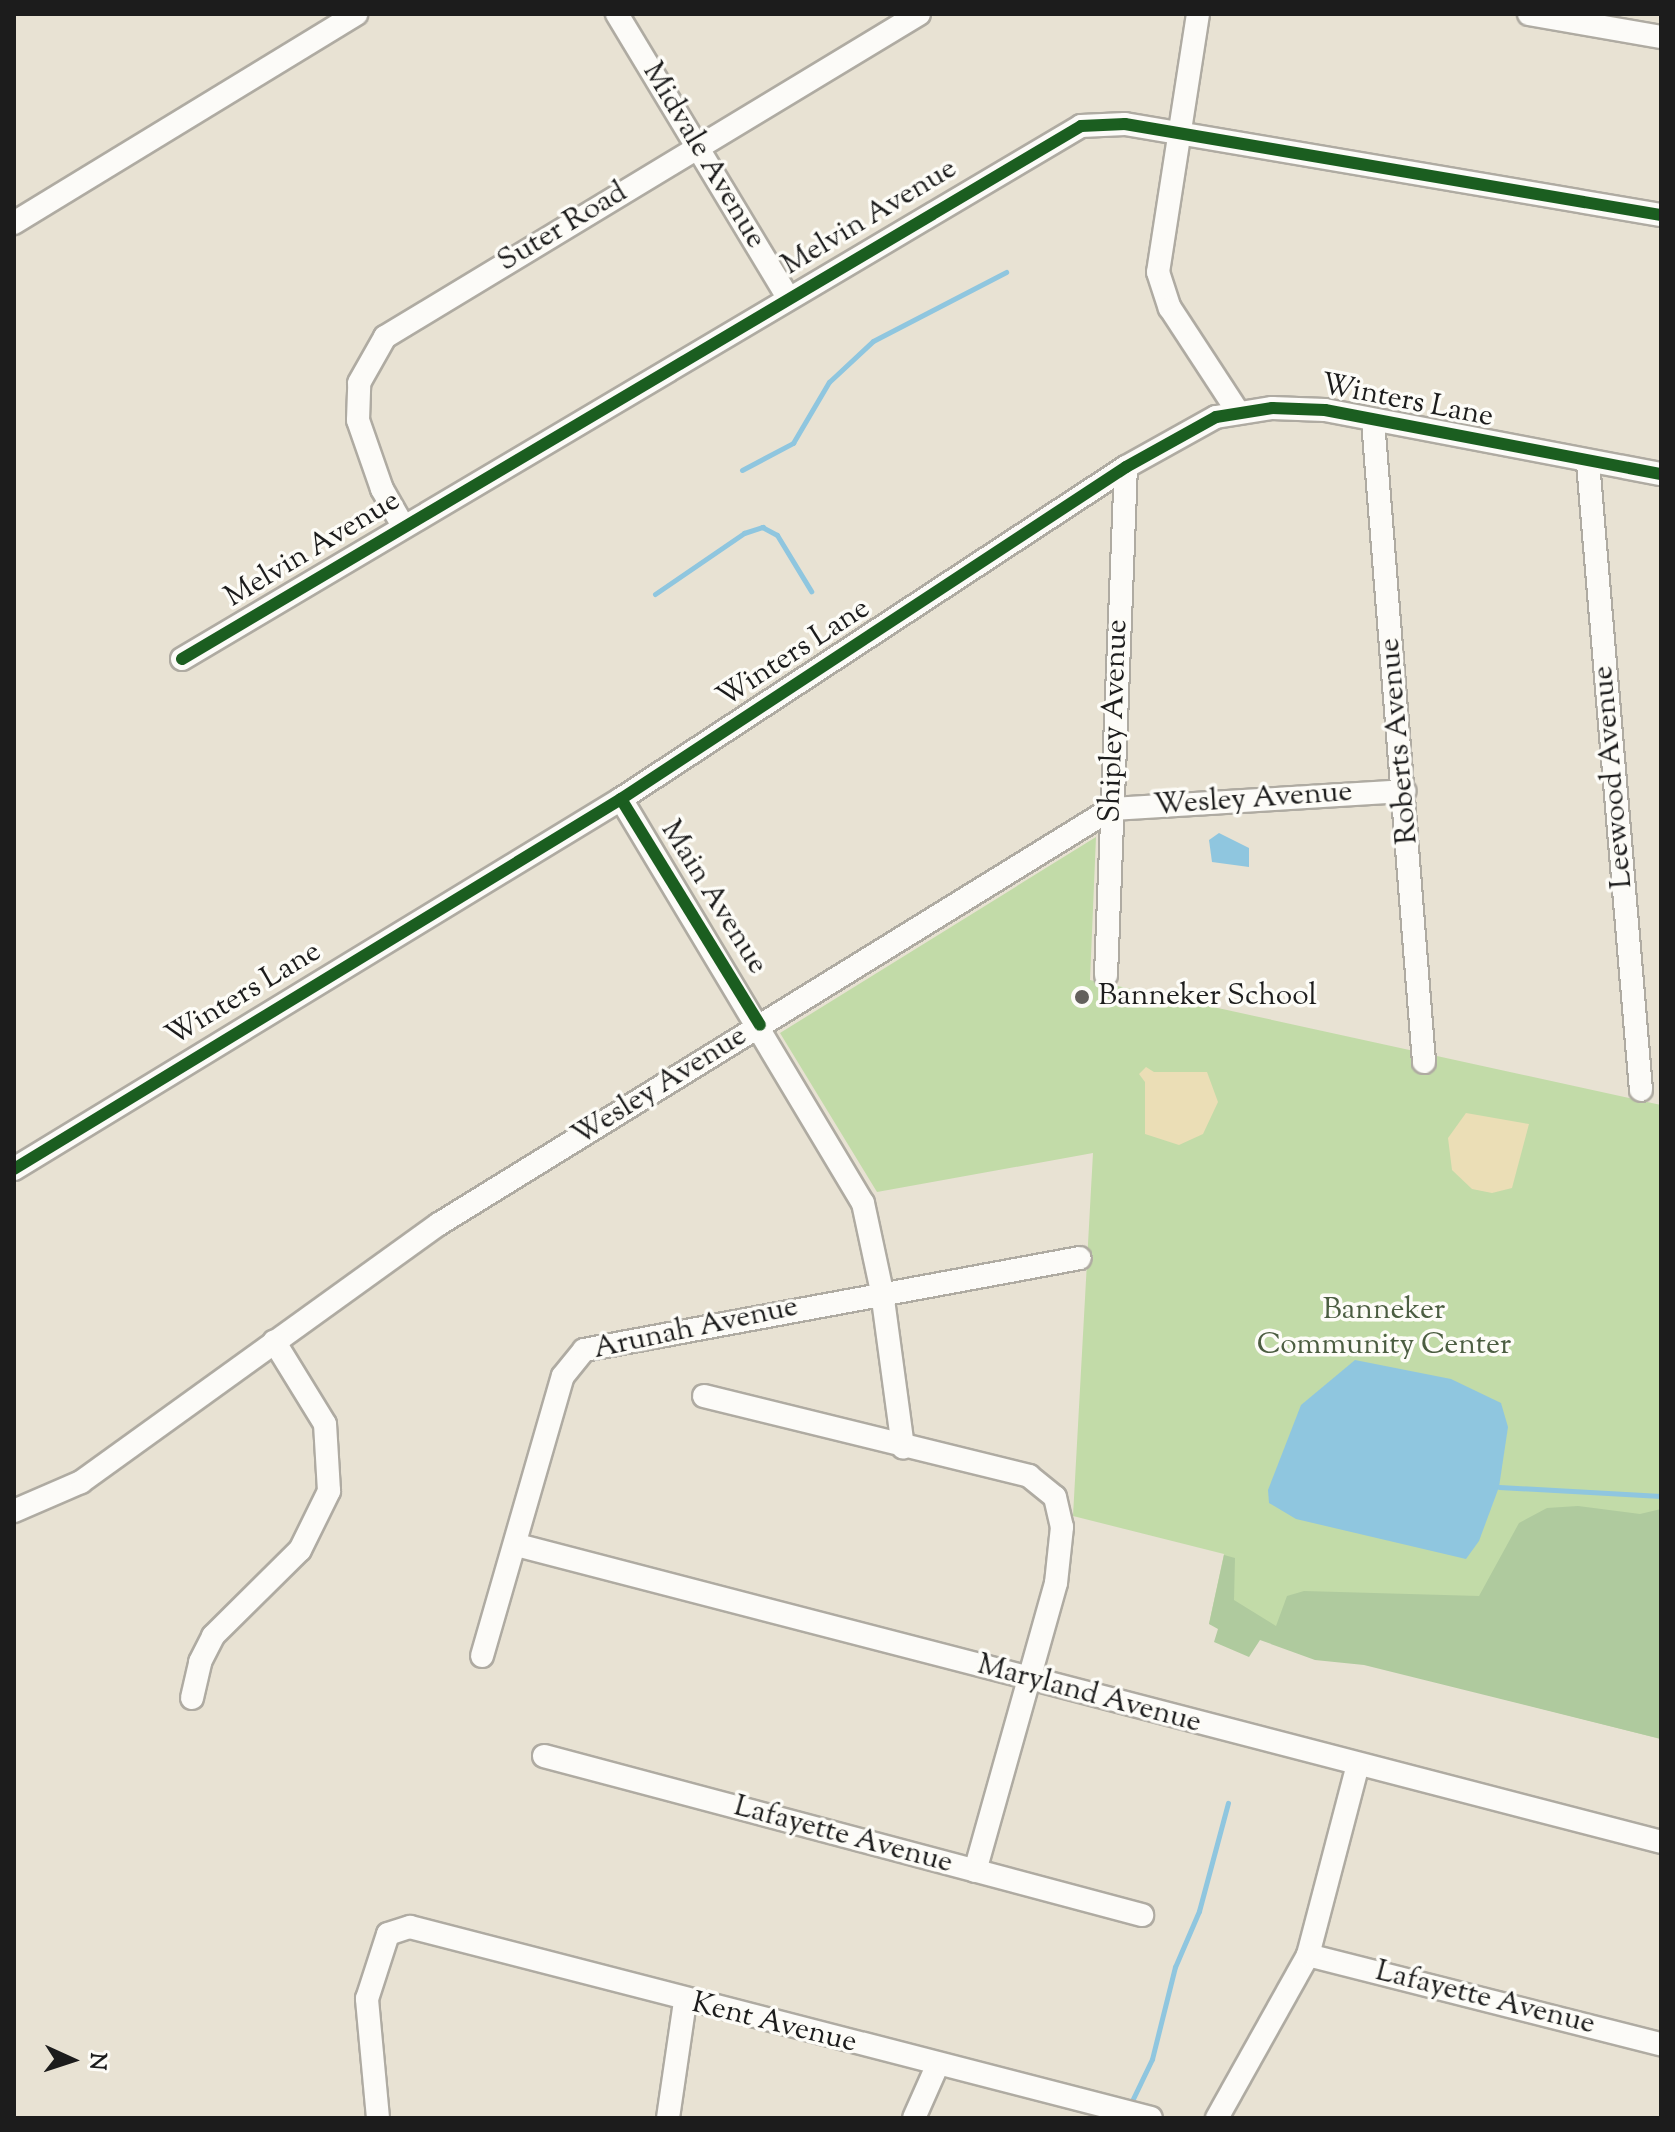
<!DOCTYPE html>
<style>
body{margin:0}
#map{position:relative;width:1675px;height:2132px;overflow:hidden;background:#e8e2d3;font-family:"Sorts Mill Goudy",serif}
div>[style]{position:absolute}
.green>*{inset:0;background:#c2dba8}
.forest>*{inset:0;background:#afca9e}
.sand>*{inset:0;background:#ebdeb6}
.water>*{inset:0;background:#8fc6df}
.stream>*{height:5px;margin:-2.5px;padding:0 2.5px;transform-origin:2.5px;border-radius:2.5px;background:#8fc6df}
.roads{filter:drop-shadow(2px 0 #afaba2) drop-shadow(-2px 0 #afaba2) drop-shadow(0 2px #afaba2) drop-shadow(0 -2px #afaba2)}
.minor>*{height:22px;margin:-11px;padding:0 11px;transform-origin:11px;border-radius:11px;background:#fcfbf8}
.cycleway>*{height:12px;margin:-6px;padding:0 6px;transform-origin:6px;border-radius:6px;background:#1b5e20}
.dots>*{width:22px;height:22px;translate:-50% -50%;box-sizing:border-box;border:4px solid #fdfcf7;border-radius:50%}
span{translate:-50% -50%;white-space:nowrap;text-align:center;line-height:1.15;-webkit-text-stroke:7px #fdfcf7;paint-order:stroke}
.street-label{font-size:30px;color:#1c1c1c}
.poi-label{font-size:30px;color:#1c1c1c}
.left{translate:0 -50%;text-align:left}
.park-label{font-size:30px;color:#4b5d41}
.frame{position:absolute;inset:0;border:16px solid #1c1c1c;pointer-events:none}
.north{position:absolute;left:32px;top:2020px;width:80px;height:80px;-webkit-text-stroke:6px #fdfcf7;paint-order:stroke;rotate:93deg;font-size:22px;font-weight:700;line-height:32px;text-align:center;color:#1c1c1c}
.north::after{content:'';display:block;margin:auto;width:28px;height:36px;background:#1c1c1c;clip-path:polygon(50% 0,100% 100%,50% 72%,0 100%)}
</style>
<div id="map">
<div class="green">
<i style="clip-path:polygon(1096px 837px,1090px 980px,1661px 1105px,1661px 1739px,1209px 1624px,1224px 1554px,1073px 1516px,1093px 1153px,877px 1192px,780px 1033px)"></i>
</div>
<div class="forest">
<i style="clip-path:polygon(1578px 1506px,1640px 1514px,1661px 1509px,1661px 1739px,1364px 1665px,1315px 1660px,1260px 1640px,1249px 1657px,1214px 1642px,1218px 1629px,1209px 1624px,1224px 1555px,1235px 1558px,1234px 1600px,1276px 1626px,1287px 1596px,1304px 1591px,1479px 1596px,1519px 1523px,1547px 1508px)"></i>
</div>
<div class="sand">
<i style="clip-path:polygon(1146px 1067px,1154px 1072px,1207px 1072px,1218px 1102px,1203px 1134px,1179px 1145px,1145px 1134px,1145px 1082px,1139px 1074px)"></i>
<i style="clip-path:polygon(1466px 1113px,1529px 1124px,1512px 1188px,1492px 1193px,1472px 1189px,1452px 1170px,1448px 1138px)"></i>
</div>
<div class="water">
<i style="clip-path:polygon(1219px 833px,1249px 848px,1249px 867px,1212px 862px,1209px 840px)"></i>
<i style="clip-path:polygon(1355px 1360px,1451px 1379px,1501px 1403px,1508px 1427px,1499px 1487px,1479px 1541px,1466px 1559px,1296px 1519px,1269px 1503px,1268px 1490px,1301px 1405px)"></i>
</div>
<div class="stream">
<i style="left:742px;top:470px;width:58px;rotate:-27.9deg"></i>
<i style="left:793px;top:443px;width:71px;rotate:-59.5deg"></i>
<i style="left:829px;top:382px;width:60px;rotate:-43deg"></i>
<i style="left:873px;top:341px;width:150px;rotate:-27.4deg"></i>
<i style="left:762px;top:527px;width:17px;rotate:28deg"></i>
<i style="left:777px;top:535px;width:66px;rotate:58.7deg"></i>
<i style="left:655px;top:594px;width:108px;rotate:-34.4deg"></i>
<i style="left:744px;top:533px;width:20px;rotate:-18deg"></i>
<i style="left:1499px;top:1487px;width:162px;rotate:3.2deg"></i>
<i style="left:1130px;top:2105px;width:51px;rotate:-64.4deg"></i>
<i style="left:1152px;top:2059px;width:95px;rotate:-76deg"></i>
<i style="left:1175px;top:1967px;width:61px;rotate:-66.8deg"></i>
<i style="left:1199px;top:1911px;width:112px;rotate:-75deg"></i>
</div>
<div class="roads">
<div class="minor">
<i style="left:617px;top:14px;width:331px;rotate:58.9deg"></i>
<i style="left:1198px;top:14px;width:261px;rotate:98.8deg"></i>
<i style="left:1158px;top:272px;width:38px;rotate:72deg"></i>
<i style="left:1170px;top:308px;width:124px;rotate:56.8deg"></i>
<i style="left:1529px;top:14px;width:134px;rotate:9.9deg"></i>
<i style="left:14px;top:223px;width:401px;rotate:-31.4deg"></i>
<i style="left:1373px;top:421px;width:643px;rotate:85.45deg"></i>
<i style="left:1588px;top:463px;width:629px;rotate:85.17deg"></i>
<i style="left:403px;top:526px;width:43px;rotate:-119.6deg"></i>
<i style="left:382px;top:489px;width:73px;rotate:-109.2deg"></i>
<i style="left:358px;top:420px;width:37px;rotate:-88deg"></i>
<i style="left:359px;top:383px;width:53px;rotate:-60.5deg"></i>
<i style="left:385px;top:337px;width:624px;rotate:-31.17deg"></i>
<i style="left:182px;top:659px;width:1045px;rotate:-30.66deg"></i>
<i style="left:1081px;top:126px;width:44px;rotate:-2.6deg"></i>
<i style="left:1125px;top:124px;width:544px;rotate:9.64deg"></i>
<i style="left:621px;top:799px;width:471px;rotate:59.1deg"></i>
<i style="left:863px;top:1203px;width:91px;rotate:77.9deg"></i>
<i style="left:882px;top:1292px;width:157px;rotate:82.3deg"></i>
<i style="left:1106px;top:975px;width:508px;rotate:-87.75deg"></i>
<i style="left:14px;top:1169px;width:711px;rotate:-31.36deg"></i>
<i style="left:621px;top:799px;width:604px;rotate:-33.32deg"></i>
<i style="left:1126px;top:467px;width:103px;rotate:-29.1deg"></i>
<i style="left:1216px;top:417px;width:57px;rotate:-9.1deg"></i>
<i style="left:1272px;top:408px;width:53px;rotate:2.2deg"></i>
<i style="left:1325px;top:410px;width:342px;rotate:10.8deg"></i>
<i style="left:704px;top:1396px;width:335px;rotate:13.8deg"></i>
<i style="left:1029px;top:1476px;width:33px;rotate:39deg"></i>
<i style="left:1055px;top:1497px;width:31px;rotate:77deg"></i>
<i style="left:1062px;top:1527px;width:56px;rotate:96.1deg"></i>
<i style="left:1056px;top:1583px;width:299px;rotate:105.7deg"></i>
<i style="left:14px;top:1511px;width:73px;rotate:-23.4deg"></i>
<i style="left:81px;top:1482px;width:441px;rotate:-35.8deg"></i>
<i style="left:439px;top:1224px;width:790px;rotate:-31.7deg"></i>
<i style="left:1111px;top:809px;width:294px;rotate:-3.5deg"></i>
<i style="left:517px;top:1545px;width:1182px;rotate:14.55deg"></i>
<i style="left:482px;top:1656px;width:291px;rotate:-73.9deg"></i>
<i style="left:563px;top:1376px;width:33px;rotate:-51deg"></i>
<i style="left:584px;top:1350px;width:504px;rotate:-10.51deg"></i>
<i style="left:192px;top:1698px;width:37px;rotate:-77deg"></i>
<i style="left:200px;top:1662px;width:29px;rotate:-63deg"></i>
<i style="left:213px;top:1636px;width:122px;rotate:-44.7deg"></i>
<i style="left:300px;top:1550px;width:66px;rotate:-63.8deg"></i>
<i style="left:329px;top:1491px;width:67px;rotate:-93.4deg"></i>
<i style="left:325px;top:1424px;width:97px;rotate:-121.6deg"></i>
<i style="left:544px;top:1756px;width:619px;rotate:14.89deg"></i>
<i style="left:1308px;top:1955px;width:364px;rotate:14.2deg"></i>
<i style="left:378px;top:2118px;width:120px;rotate:-95.3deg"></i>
<i style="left:367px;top:1999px;width:68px;rotate:-72.1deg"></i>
<i style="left:388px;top:1934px;width:23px;rotate:-18deg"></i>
<i style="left:410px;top:1927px;width:765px;rotate:14.45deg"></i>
<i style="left:668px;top:2118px;width:118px;rotate:-81.7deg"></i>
<i style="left:914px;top:2118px;width:57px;rotate:-66.1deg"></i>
<i style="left:1217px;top:2118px;width:187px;rotate:-60.8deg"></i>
<i style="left:1308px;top:1955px;width:197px;rotate:-75.3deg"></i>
</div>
</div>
<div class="cycleway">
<i style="left:182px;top:659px;width:1045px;rotate:-30.66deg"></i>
<i style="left:1081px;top:126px;width:44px;rotate:-2.6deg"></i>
<i style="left:1125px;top:124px;width:544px;rotate:9.64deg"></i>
<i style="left:621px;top:799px;width:265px;rotate:58.4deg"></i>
<i style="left:14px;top:1169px;width:711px;rotate:-31.36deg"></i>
<i style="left:621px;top:799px;width:604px;rotate:-33.32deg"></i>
<i style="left:1126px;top:467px;width:103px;rotate:-29.1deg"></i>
<i style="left:1216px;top:417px;width:57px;rotate:-9.1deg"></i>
<i style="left:1272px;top:408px;width:53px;rotate:2.2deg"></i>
<i style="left:1325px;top:410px;width:342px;rotate:10.8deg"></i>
</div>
<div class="dots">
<i style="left:1082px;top:997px;background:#63615c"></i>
</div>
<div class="street-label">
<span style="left:703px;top:156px;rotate:59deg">Midvale Avenue</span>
<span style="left:870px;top:218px;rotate:-31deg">Melvin Avenue</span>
<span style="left:563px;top:228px;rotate:-31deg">Suter Road</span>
<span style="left:1407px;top:402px;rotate:11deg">Winters Lane</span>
<span style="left:313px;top:550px;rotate:-31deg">Melvin Avenue</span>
<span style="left:794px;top:654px;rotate:-33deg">Winters Lane</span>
<span style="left:1115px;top:721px;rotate:-88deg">Shipley Avenue</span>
<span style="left:1400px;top:741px;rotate:-95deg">Roberts Avenue</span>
<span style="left:1614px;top:777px;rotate:-95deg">Leewood Avenue</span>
<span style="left:1253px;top:800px;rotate:-4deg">Wesley Avenue</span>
<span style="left:713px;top:898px;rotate:58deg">Main Avenue</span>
<span style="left:244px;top:995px;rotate:-31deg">Winters Lane</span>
<span style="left:660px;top:1087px;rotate:-32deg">Wesley Avenue</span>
<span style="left:696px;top:1329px;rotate:-12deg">Arunah Avenue</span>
<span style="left:1089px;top:1695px;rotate:15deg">Maryland Avenue</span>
<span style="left:843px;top:1836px;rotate:15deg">Lafayette Avenue</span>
<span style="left:1485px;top:1999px;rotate:14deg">Lafayette Avenue</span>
<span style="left:774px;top:2024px;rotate:14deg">Kent Avenue</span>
</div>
<div class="poi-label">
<span class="left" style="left:1098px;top:997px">Banneker School</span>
</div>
<div class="park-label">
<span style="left:1384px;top:1328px">Banneker<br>Community Center</span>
</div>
<div class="frame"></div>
<div class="north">N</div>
</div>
